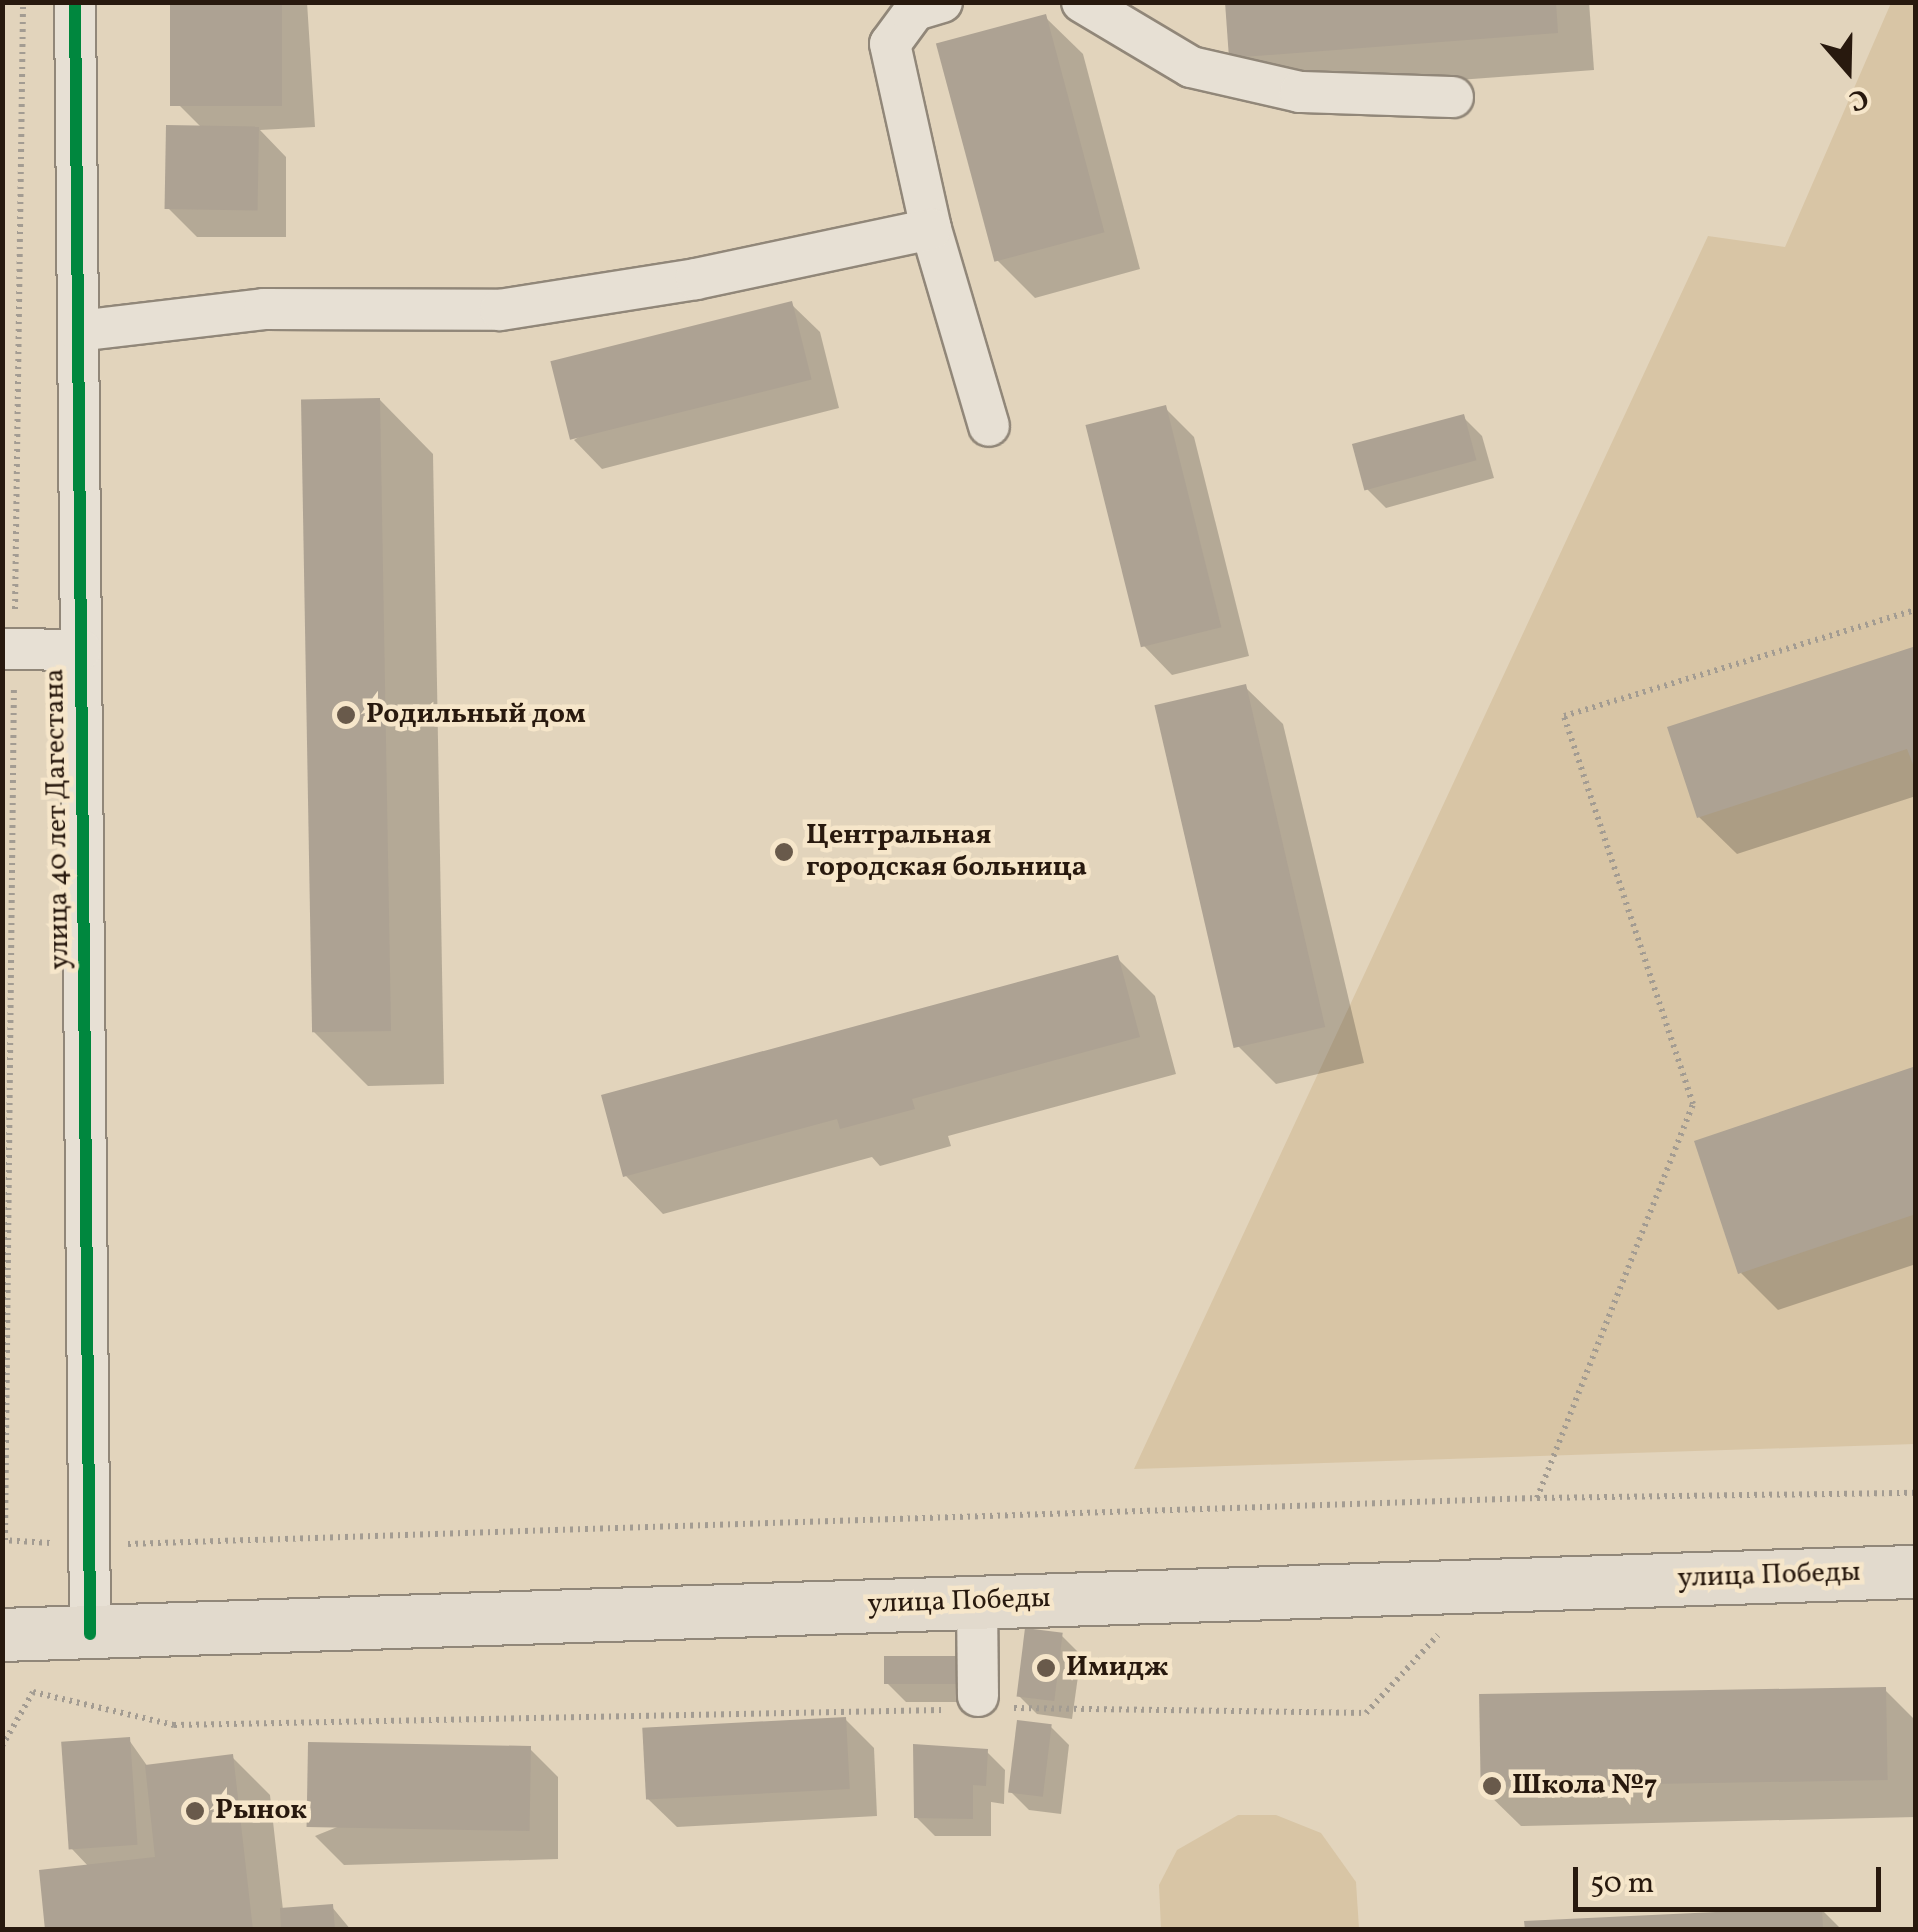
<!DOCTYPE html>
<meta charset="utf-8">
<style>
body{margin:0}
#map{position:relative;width:1918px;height:1932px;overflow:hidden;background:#e2d4bc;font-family:Vollkorn,serif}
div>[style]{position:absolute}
.green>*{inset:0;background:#d8c5a5}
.shadow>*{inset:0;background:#0003}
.building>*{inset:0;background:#ada293;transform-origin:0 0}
.path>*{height:6px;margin-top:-3px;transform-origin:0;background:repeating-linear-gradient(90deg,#a39c92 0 2.5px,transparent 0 7.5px)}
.roads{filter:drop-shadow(2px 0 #918779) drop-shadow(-2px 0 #918779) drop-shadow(0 2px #918779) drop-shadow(0 -2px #918779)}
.minor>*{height:40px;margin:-20px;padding:0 20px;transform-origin:20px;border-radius:20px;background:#e7e0d4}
.major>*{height:52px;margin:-26px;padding:0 26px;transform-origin:26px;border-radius:26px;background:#e2dacd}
.cycleway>*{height:12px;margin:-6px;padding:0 6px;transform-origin:6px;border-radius:6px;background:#00873e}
.dots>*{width:28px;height:28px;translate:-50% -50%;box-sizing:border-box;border:5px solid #f6e6ca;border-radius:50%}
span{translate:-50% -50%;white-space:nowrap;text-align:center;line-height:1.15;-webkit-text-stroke:9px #f6e6ca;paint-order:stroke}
.poi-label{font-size:28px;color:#28190e;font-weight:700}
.left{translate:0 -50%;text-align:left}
.street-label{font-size:28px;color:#28190e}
.frame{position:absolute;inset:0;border:5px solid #28190e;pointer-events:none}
.north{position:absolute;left:1798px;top:20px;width:100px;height:100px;-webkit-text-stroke:8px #f6e6ca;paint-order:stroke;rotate:160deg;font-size:28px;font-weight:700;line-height:40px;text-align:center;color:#28190e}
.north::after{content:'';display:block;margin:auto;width:35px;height:45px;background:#28190e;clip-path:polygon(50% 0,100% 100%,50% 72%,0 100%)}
.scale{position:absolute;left:1573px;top:1867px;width:308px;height:45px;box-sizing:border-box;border:5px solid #28190e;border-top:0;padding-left:12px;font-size:30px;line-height:35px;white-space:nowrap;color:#28190e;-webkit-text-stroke:8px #f6e6ca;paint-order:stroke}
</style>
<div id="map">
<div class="green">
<i style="clip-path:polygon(1891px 3px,1915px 3px,1915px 1444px,1134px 1469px,1708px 236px,1785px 247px)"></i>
<i style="clip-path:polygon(1238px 1815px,1276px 1815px,1321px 1833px,1356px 1882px,1359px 1929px,1161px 1929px,1159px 1885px,1177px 1850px)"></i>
</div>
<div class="shadow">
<i style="clip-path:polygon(173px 2px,307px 2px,315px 127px,260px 130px,286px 157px,286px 237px,197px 237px,168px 208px,202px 128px,179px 105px)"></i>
<i style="clip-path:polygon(1227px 2px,1589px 2px,1594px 70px,1269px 94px,1231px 56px)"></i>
<i style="clip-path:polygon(1045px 17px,1083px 54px,1140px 269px,1035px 298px,997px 260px)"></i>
<i style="clip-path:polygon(791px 304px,820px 332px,839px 408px,602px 469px,574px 440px)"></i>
<i style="clip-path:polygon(380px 400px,433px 454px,444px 1084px,368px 1086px,314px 1032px)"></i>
<i style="clip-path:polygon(1165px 408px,1194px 437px,1249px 656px,1172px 675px,1144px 646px)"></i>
<i style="clip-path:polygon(1463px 417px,1482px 436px,1494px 478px,1386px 508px,1367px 489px)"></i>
<i style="clip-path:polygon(1916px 649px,1916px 796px,1737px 854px,1699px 817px)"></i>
<i style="clip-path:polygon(1245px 687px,1283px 724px,1364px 1063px,1276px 1084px,1238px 1046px)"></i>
<i style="clip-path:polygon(1117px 958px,1155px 996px,1176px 1074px,948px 1136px,951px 1146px,880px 1166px,872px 1157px,663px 1214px,626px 1176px)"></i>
<i style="clip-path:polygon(1916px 1068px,1916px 1264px,1778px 1310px,1741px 1273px)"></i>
<i style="clip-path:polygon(1062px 1636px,1081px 1655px,1072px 1719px,1037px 1714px,1018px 1695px)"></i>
<i style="clip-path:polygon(960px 1659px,979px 1702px,906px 1702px,887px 1683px)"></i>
<i style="clip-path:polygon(1885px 1690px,1916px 1721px,1916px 1817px,1521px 1826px,1483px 1789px)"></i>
<i style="clip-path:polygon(845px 1719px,874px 1748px,877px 1816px,677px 1827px,648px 1799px)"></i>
<i style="clip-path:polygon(1050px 1726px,1069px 1745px,1061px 1814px,1029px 1810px,1010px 1791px)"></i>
<i style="clip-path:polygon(129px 1740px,148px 1767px,232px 1757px,270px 1795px,283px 1910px,332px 1907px,351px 1930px,48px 1930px,89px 1867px,72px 1849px)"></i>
<i style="clip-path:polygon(530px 1749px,558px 1777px,558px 1859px,344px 1865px,315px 1836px)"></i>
<i style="clip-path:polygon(986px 1751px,1005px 1770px,1004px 1804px,991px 1802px,991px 1836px,935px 1836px,916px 1817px)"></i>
<i style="clip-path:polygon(1821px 1909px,1842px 1930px,1527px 1930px)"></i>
</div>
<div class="building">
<i style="left:170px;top:2px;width:112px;height:104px"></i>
<i style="clip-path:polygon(1225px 2px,1556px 2px,1558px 33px,1229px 58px)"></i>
<i style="left:1046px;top:14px;width:226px;height:114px;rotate:75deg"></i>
<i style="left:166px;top:125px;width:93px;height:84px;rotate:1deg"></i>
<i style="left:792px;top:301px;width:81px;height:249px;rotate:76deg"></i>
<i style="left:380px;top:398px;width:633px;height:79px;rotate:89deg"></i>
<i style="left:1166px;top:405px;width:229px;height:83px;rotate:76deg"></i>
<i style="left:1464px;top:414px;width:48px;height:116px;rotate:75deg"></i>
<i style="clip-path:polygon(1916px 646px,1916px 772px,1907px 749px,1697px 818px,1667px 727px)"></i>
<i style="left:1246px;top:684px;width:352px;height:94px;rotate:77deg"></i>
<i style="clip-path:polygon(1118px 955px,1140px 1037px,912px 1099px,915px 1109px,840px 1129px,837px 1119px,623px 1177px,601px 1095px)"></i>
<i style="clip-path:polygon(1916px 1066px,1916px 1214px,1738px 1274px,1694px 1141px)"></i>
<i style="left:1025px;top:1628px;width:38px;height:69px;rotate:7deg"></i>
<i style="left:884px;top:1656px;width:77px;height:28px"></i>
<i style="left:1886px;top:1687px;width:93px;height:407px;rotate:89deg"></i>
<i style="left:846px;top:1717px;width:72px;height:204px;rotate:87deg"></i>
<i style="left:1017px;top:1720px;width:35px;height:73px;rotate:7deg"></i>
<i style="left:130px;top:1737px;width:108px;height:69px;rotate:86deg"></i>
<i style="clip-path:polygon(913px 1744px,988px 1749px,986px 1786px,973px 1785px,973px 1819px,914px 1818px)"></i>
<i style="left:531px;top:1746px;width:85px;height:223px;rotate:91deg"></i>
<i style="clip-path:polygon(233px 1754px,253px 1930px,45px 1930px,39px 1870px,155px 1857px,145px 1765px)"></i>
<i style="clip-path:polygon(333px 1904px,335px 1930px,281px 1930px,280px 1908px)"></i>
<i style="clip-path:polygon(1822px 1907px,1823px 1930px,1525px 1930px,1524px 1921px)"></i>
</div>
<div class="path">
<i style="left:15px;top:609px;width:607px;rotate:-89.24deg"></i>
<i style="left:1537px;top:1498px;width:424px;rotate:-68.4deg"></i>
<i style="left:1693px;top:1104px;width:409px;rotate:-108.4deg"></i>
<i style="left:1564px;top:716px;width:368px;rotate:-16.8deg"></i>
<i style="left:2px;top:1540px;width:48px;rotate:3.6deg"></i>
<i style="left:5px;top:1540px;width:854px;rotate:-89.4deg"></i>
<i style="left:128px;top:1544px;width:1410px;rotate:-1.87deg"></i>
<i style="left:1537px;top:1498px;width:379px;rotate:-0.8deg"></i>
<i style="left:1014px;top:1708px;width:352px;rotate:0.8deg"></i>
<i style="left:1366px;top:1713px;width:106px;rotate:-47.3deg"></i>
<i style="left:2px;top:1746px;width:62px;rotate:-60.1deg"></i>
<i style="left:33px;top:1692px;width:145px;rotate:13.2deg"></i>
<i style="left:174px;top:1725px;width:768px;rotate:-1.12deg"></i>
</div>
<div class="roads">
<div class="minor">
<i style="left:75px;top:2px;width:1632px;rotate:89.47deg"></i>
<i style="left:942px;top:2px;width:28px;rotate:163deg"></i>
<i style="left:915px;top:10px;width:42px;rotate:126.3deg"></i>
<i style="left:890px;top:44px;width:189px;rotate:77.5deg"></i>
<i style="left:931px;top:229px;width:205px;rotate:73.6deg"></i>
<i style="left:1082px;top:2px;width:127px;rotate:30.8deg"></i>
<i style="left:1191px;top:67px;width:112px;rotate:12.9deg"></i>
<i style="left:1300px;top:92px;width:153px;rotate:1.9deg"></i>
<i style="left:78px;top:331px;width:187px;rotate:-6.7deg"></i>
<i style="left:264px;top:309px;width:236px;rotate:0.2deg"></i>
<i style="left:500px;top:310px;width:198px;rotate:-9deg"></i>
<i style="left:696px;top:279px;width:240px;rotate:-12deg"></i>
<i style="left:2px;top:649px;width:79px;rotate:0.7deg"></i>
<i style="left:977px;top:1601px;width:95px;rotate:89.4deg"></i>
</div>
<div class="major">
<i style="left:2px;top:1635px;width:1915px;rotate:-1.89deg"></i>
</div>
</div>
<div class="cycleway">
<i style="left:75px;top:2px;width:1632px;rotate:89.47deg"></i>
</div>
<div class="dots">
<i style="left:346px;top:715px;background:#695a4b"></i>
<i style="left:784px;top:852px;background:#695a4b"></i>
<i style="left:1046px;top:1668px;background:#695a4b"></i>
<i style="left:1492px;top:1786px;background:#695a4b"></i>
<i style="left:195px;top:1811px;background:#695a4b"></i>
</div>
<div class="poi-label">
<span class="left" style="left:366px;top:715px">Родильный дом</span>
<span class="left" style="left:806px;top:852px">Центральная<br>городская больница</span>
<span class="left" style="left:1066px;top:1668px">Имидж</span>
<span class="left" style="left:1512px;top:1786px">Школа №7</span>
<span class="left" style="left:215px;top:1811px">Рынок</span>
</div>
<div class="street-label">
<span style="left:58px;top:819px;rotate:-91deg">улица 40 лет Дагестана</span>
<span style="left:1769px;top:1576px;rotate:-2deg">улица Победы</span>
<span style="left:959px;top:1602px;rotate:-2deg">улица Победы</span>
</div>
<div class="frame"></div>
<div class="north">С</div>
<div class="scale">50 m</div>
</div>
